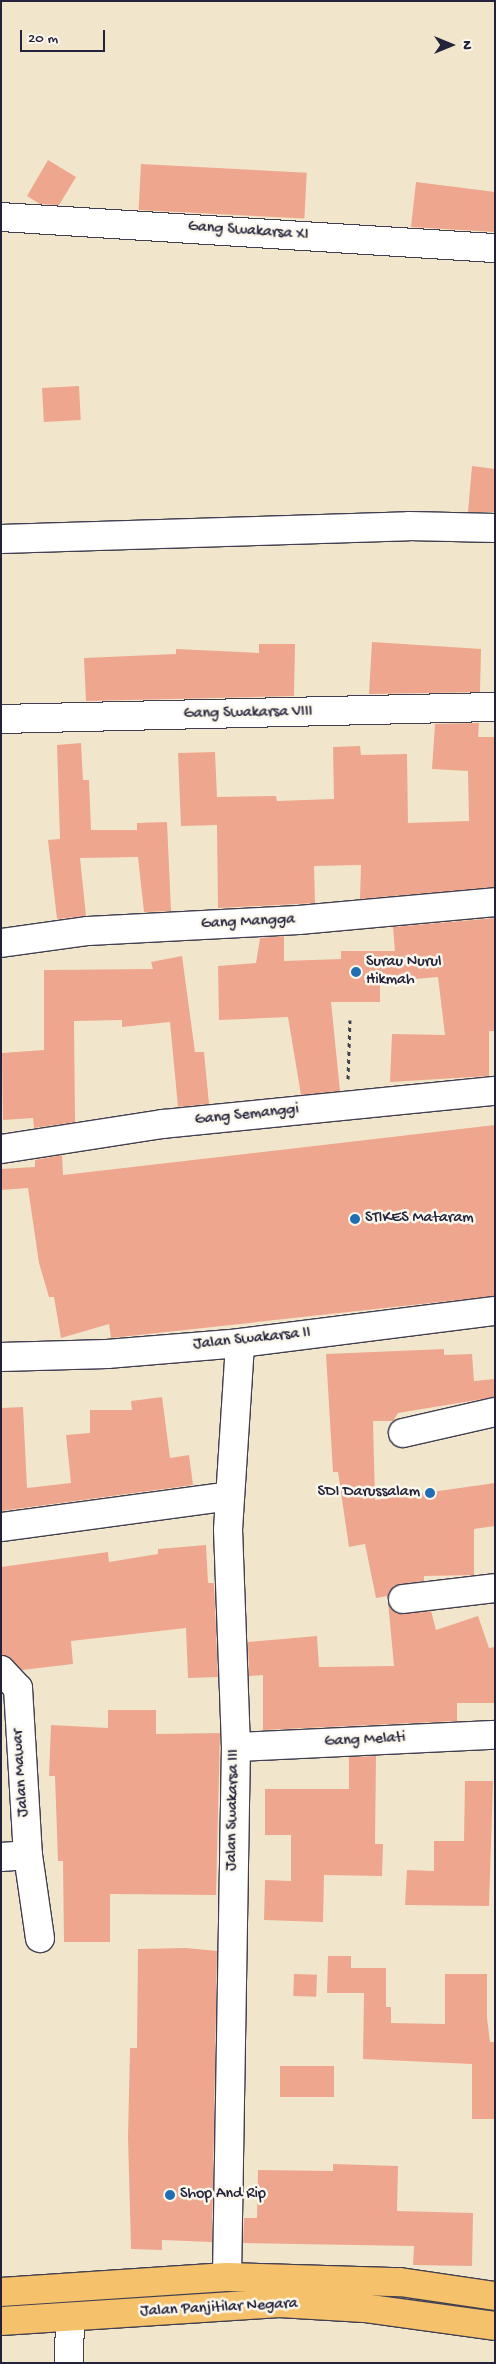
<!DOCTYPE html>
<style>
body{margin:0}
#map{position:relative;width:496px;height:2364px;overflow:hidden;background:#f1e6cb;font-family:"Gochi Hand",sans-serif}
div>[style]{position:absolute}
.building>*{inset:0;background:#eea78e;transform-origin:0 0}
.path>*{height:3px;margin-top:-1.5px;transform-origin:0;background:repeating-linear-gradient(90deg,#413f51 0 4px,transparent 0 8px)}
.roads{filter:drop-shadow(1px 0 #413f51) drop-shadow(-1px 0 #413f51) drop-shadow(0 1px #413f51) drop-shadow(0 -1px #413f51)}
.minor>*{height:28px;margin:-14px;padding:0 14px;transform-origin:14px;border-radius:14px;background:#fff}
.major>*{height:28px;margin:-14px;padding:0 14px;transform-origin:14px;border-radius:14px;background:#f5c16b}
.dots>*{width:14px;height:14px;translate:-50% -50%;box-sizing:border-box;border:2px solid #fbf7ec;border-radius:50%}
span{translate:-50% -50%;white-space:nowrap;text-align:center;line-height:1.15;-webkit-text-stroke:5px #fbf7ec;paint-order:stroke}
.street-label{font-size:16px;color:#22223b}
.poi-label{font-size:16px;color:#22223b}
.left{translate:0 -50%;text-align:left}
.right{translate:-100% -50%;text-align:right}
.frame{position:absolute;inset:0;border:2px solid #22223b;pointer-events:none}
.north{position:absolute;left:426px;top:20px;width:50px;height:50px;-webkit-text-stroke:4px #fbf7ec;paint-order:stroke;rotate:90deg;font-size:14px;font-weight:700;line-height:20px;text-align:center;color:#22223b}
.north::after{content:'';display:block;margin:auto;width:18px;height:22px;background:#22223b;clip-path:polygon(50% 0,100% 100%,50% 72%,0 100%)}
.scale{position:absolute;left:20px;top:30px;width:85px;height:22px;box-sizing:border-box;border:2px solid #22223b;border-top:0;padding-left:6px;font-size:15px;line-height:18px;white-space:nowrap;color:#22223b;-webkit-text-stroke:4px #fbf7ec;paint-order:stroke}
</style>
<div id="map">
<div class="building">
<i style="clip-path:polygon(48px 160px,76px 177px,59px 205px,40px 204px,27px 196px)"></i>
<i style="left:141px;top:164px;width:166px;height:46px;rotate:3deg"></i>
<i style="clip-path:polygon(416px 182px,495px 192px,495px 232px,411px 227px)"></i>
<i style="left:79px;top:386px;width:34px;height:37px;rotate:87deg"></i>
<i style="clip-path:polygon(472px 466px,495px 469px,495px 512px,468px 512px)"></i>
<i style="clip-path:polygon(372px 642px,481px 649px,480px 692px,369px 694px)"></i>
<i style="clip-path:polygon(259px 644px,295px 644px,294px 696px,86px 701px,84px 658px,176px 654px,176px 649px,259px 653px)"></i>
<i style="clip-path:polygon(479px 723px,478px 737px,495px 737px,495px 887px,360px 899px,361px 865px,314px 866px,315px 903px,218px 908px,217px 825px,181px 826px,178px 753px,215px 752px,217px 797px,276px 796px,277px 801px,334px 799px,333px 747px,360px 746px,361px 755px,407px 754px,408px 823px,469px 821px,468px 771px,432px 769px,435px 724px)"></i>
<i style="clip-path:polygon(81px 743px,83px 780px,89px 780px,91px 830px,137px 830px,137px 823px,167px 822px,171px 911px,144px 912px,138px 857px,80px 858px,86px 916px,57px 919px,48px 840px,60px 839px,57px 745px)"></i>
<i style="clip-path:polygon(495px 918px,495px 1031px,489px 1031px,489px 1076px,390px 1082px,392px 1034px,445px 1035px,438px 977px,380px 982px,380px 1002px,331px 1002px,340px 1091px,301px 1095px,288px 1017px,219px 1020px,218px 966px,256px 963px,260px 938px,284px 936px,284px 961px,341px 959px,341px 951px,395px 951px,393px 927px)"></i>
<i style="clip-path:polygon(182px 956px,195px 1052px,204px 1052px,209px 1104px,178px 1107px,170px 1022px,122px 1027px,122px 1020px,74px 1021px,75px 1122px,34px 1128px,33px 1118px,3px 1120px,2px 1053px,44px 1050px,44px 970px,153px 969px,151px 962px)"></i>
<i style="clip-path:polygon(495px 1125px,495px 1296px,111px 1338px,109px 1324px,61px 1338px,54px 1297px,49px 1297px,39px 1263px,28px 1188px,1px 1190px,1px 1169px,35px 1167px,35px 1160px,62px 1155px,63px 1175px)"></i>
<i style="clip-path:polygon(444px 1349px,444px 1355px,472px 1354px,474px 1381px,495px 1379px,495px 1397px,398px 1413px,393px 1421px,373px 1421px,375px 1500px,495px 1483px,495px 1526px,474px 1529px,474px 1575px,424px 1576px,424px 1581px,394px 1586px,388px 1600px,387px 1596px,376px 1598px,365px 1544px,349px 1547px,338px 1472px,333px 1472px,326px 1354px)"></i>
<i style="clip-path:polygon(162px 1397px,170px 1458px,189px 1455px,193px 1485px,1px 1511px,1px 1408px,23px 1407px,27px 1488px,71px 1483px,66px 1435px,90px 1433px,90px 1410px,132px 1410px,131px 1401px)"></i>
<i style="clip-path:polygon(206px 1545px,208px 1583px,214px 1583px,218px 1677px,188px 1678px,186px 1628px,71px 1641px,73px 1664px,22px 1670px,1px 1655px,1px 1567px,108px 1552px,109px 1562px,158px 1554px,158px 1549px)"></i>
<i style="clip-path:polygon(388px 1602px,397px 1614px,431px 1611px,436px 1630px,478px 1616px,489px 1648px,495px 1647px,495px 1703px,457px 1703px,457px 1721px,263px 1730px,263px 1675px,249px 1676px,248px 1642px,317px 1636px,319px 1667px,394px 1666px)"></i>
<i style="clip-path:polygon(108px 1710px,156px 1710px,156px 1734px,220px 1733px,216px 1895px,110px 1894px,110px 1942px,64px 1942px,63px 1861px,58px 1861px,55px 1776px,49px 1776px,51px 1725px,108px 1728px)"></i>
<i style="clip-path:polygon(376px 1756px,375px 1844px,383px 1844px,382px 1876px,324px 1875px,323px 1922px,264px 1920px,265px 1880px,291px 1881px,291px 1835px,265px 1835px,265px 1789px,349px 1789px,349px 1757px)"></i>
<i style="clip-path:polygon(465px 1781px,493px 1781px,489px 1906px,405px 1905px,407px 1870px,434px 1871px,434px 1841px,464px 1841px)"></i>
<i style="clip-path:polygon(186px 1948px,217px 1951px,212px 2242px,162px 2240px,162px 2250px,131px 2249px,128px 2137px,130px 2048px,137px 2048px,138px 1949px)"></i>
<i style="clip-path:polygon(328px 1956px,351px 1956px,351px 1968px,386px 1968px,386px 2007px,391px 2007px,391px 2023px,445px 2024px,445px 1974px,487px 1974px,487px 2018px,490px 2042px,495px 2042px,495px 2119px,472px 2119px,472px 2064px,363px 2059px,364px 1993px,327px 1993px)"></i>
<i style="left:294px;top:1974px;width:23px;height:22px;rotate:2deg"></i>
<i style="left:280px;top:2066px;width:54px;height:31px"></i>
<i style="clip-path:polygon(333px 2164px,398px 2166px,397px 2211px,473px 2213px,472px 2266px,413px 2265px,414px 2246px,243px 2243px,244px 2218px,257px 2218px,258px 2170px,333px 2171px)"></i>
</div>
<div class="path">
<i style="left:348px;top:1079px;width:59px;rotate:-88.1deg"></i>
</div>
<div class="roads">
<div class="minor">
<i style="left:1px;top:217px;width:495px;rotate:3.6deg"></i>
<i style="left:1px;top:539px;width:408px;rotate:-1.8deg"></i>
<i style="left:409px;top:526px;width:86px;rotate:1.3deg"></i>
<i style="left:1px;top:719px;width:494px;rotate:-1.4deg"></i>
<i style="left:1px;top:943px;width:88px;rotate:-7.9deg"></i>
<i style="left:88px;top:931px;width:211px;rotate:-3deg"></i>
<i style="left:299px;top:920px;width:197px;rotate:-5.2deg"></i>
<i style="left:1px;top:1149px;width:164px;rotate:-8.8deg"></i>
<i style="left:163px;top:1124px;width:334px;rotate:-5.7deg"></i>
<i style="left:1px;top:1357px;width:106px;rotate:-1.6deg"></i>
<i style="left:107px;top:1354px;width:133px;rotate:-4.7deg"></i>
<i style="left:240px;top:1343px;width:257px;rotate:-7.2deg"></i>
<i style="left:403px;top:1433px;width:94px;rotate:-12.9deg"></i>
<i style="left:1px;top:1527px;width:230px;rotate:-7.7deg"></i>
<i style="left:403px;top:1599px;width:93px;rotate:-6.8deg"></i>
<i style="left:1px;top:1670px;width:25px;rotate:47deg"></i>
<i style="left:18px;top:1688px;width:167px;rotate:86.6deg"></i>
<i style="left:28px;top:1855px;width:84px;rotate:81.8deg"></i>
<i style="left:236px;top:1747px;width:259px;rotate:-2.7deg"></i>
<i style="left:1px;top:1857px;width:27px;rotate:-4deg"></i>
<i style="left:227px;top:2277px;width:530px;rotate:-89.03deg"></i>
<i style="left:236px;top:1747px;width:217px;rotate:-92.1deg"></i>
<i style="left:228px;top:1530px;width:187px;rotate:-86.3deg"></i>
<i style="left:69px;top:2363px;width:46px;rotate:-88.8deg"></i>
</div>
<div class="major">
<i style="left:1px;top:2292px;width:226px;rotate:-3.8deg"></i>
<i style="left:227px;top:2277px;width:173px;rotate:1.7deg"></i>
<i style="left:400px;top:2282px;width:96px;rotate:8.4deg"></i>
<i style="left:1px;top:2321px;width:279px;rotate:-3.7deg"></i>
<i style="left:279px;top:2303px;width:85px;rotate:3.4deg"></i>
<i style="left:364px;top:2308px;width:132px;rotate:7.8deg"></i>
</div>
</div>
<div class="dots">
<i style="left:356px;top:972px;background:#1f6fb2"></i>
<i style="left:355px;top:1219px;background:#1f6fb2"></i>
<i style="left:430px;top:1493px;background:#1f6fb2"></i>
<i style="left:170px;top:2195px;background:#1f6fb2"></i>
</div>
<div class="street-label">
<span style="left:248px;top:232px;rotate:4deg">Gang Swakarsa XI</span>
<span style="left:248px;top:714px;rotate:-1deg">Gang Swakarsa VIII</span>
<span style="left:248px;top:923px;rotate:-3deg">Gang Mangga</span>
<span style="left:247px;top:1116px;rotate:-6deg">Gang Semanggi</span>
<span style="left:252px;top:1340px;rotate:-6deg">Jalan Swakarsa II</span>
<span style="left:365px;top:1741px;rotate:-3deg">Gang Melati</span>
<span style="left:22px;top:1773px;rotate:-94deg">Jalan Mawar</span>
<span style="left:234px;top:1810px;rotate:-89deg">Jalan Swakarsa III</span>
<span style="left:219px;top:2309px;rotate:-3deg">Jalan Panjitilar Negara</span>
</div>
<div class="poi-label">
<span class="left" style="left:366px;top:972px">Surau Nurul<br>Hikmah</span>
<span class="left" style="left:365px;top:1219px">STIKES Mataram</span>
<span class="right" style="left:420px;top:1493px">SDI Darussalam</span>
<span class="left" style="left:180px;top:2195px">Shop And Rip</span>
</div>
<div class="frame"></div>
<div class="north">N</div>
<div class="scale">20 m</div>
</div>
